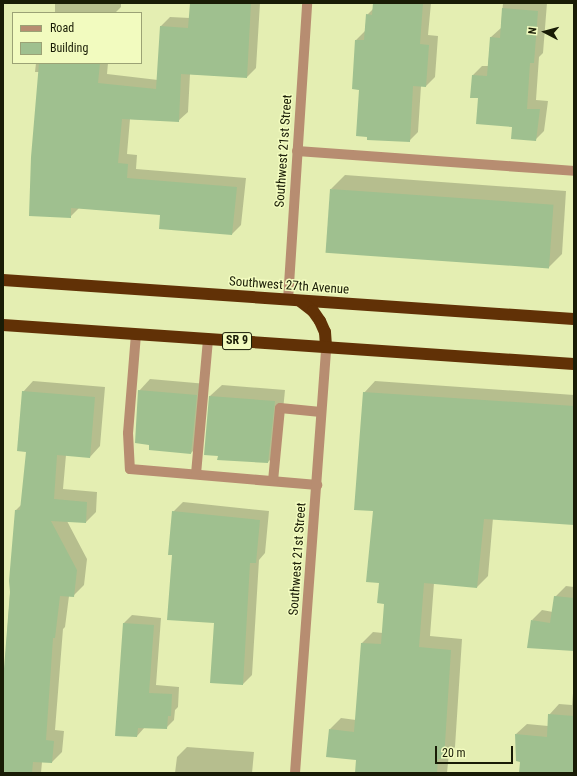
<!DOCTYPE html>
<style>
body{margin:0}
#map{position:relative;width:577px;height:776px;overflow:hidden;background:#e4eeb2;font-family:"Roboto Condensed",sans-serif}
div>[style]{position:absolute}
.shadow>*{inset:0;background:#0003}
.building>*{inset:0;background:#9fc08f;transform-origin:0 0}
.lane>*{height:10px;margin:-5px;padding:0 5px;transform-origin:5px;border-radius:5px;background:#b78d71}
.street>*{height:10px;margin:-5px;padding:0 5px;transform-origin:5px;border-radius:5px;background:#b78d71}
.highway>*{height:12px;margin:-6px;padding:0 6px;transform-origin:6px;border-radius:6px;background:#613106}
span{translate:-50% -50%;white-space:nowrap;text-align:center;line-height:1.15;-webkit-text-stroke:3px #f2fbbf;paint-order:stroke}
.shield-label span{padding:1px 3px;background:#f2fbbf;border:1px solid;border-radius:3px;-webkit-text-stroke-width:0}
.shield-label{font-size:12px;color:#191c06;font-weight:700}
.street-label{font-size:13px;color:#191c06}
.frame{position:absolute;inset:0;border:4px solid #191c06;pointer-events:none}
.legend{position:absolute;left:12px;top:12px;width:130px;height:52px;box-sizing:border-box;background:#f2fbbf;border:1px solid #9ba275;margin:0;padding:5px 7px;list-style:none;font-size:12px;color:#191c06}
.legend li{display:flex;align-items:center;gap:8px;height:20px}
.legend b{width:20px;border:1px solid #9ba275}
.north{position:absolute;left:525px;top:12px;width:40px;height:40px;-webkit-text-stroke:3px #f2fbbf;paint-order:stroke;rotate:276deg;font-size:11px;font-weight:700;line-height:16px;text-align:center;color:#191c06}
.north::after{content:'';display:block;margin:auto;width:14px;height:18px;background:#191c06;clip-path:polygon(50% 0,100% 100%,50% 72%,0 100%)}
.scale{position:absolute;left:435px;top:746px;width:78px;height:18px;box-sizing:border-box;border:2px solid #191c06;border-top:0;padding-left:5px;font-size:12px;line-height:14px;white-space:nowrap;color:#191c06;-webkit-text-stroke:3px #f2fbbf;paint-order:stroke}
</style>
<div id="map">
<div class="shadow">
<i style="clip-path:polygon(55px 3px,121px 3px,121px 7px,115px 13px,55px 13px)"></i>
<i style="clip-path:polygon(191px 3px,260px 3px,256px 68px,247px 77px,190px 74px,188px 112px,178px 121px,130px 119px,127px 154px,137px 155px,136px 169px,246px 178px,241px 225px,232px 234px,161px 214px,79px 208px,70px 217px,40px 72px,35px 72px,36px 63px,108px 63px,107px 74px,158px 80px,161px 26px,170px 17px,190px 18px)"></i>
<i style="clip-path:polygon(374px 3px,431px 3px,428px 35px,438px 36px,435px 77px,426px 86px,421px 86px,418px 132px,409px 141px,360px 89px,356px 40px,365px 31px,367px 15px,374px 8px)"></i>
<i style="clip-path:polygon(503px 3px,547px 3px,543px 53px,539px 57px,536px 100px,548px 101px,544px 131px,535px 140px,513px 126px,479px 97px,471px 97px,473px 75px,482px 66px,488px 66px,491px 37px,501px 28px)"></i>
<i style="clip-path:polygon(345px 175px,566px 191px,562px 254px,548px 268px,331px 189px)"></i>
<i style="clip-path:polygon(150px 379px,207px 384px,202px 442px,191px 453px,139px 391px)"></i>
<i style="clip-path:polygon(33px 381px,105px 387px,100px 446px,90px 457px,66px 455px,63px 489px,97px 492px,96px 512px,86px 522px,67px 521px,87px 559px,84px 585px,73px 596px,69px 596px,65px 627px,63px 629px,55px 730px,64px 731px,62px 752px,52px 762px,42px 762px,41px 773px,3px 773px,3px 692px,16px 510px,22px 504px,27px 451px,23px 392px)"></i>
<i style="clip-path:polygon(375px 381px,574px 395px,574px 524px,493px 518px,488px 576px,477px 587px,434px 583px,430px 636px,462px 639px,455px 747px,449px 753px,447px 773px,356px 773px,357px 760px,330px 729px,341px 718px,356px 720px,362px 643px,373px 632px,383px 633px,385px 603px,380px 582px,364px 393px)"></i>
<i style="clip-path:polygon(222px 385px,285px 390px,279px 451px,268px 462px,210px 396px)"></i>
<i style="clip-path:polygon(183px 502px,269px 511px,265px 553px,259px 560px,252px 675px,243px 684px,215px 622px,173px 554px,173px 512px)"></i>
<i style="clip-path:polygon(566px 586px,574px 587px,574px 650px,532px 620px,542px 610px,553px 612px,555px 597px)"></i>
<i style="clip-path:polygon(132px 615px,161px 618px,156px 685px,179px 687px,178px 707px,175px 710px,174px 720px,166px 728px,145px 727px,137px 736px,116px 735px,124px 623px)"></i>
<i style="clip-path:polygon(574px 681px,574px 773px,520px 773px,521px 761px,516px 734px,527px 724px,548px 726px,549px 715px,559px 704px,572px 705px)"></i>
<i style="clip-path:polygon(187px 747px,254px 752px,252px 773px,175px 773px,177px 757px)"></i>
</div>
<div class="building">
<i style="clip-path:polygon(190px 3px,251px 3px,247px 78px,181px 74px,179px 122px,122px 119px,118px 163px,128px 164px,127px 178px,237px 187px,232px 235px,159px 229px,160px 215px,71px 208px,71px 218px,29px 216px,31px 157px,39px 63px,100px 63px,98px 83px,156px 89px,160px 26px,188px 28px)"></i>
<i style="clip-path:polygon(373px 3px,423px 3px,420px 44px,429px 45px,426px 87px,413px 86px,410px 142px,367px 140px,367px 137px,356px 136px,359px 90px,352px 89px,355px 40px,364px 40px,366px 14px,372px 15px)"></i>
<i style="clip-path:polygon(502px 8px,538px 11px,534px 63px,530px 63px,527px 109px,540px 109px,536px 141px,511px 139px,512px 127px,476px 124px,478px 98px,470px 98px,472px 75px,487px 76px,490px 37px,500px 38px)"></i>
<i style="left:330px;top:189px;width:224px;height:64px;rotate:4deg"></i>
<i style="clip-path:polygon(138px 390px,197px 395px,191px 454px,149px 450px,149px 445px,135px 443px)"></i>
<i style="clip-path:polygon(22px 391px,95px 397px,90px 458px,57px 455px,54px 499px,87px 502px,86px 523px,51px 521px,77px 570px,74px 597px,60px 596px,55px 638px,53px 638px,46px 740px,54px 741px,52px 763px,33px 762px,32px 773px,3px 773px,3px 681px,10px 592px,9px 581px,15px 510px,20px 510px,26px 452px,17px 451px)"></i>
<i style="clip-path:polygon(363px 392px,574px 406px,574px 525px,484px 519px,477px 588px,424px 583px,419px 647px,451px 650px,444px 759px,438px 759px,437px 773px,355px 773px,356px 760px,326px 757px,329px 729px,354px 732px,361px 643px,381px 644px,384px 604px,377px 603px,379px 583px,366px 582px,373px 511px,354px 510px)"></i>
<i style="clip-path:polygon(209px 396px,275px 401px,268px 463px,217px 460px,218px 456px,204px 455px)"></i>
<i style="clip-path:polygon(172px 511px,260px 520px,256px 563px,250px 563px,243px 685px,210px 683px,214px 623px,167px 620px,172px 555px,168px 555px)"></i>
<i style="clip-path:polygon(554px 596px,574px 598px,574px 651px,527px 648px,531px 620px,550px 623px)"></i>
<i style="clip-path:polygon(123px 623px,154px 625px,149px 693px,172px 694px,171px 716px,168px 716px,167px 729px,138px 728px,137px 737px,115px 736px)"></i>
<i style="clip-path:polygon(548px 714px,574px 716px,574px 773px,519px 773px,520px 762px,516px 761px,515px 734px,547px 737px)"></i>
</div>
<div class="lane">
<i style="left:297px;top:151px;width:278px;rotate:4.1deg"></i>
<i style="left:136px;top:334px;width:99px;rotate:94.6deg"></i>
<i style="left:128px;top:433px;width:36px;rotate:87deg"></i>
<i style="left:130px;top:469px;width:188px;rotate:4.9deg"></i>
<i style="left:196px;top:474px;width:136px;rotate:-84.9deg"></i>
<i style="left:273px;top:481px;width:73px;rotate:-84.5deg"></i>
<i style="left:280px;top:408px;width:41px;rotate:5.6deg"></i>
</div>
<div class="street">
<i style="left:288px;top:300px;width:298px;rotate:-86.3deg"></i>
<i style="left:295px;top:773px;width:427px;rotate:-85.8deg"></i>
</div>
<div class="highway">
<i style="left:3px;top:280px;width:572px;rotate:3.91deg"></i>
<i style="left:300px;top:301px;width:16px;rotate:38deg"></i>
<i style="left:313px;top:311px;width:12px;rotate:55deg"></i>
<i style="left:320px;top:321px;width:12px;rotate:66deg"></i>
<i style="left:325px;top:332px;width:15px;rotate:86deg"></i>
<i style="left:3px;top:325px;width:572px;rotate:3.91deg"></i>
</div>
<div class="shield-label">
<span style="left:237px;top:341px">SR 9</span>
</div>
<div class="street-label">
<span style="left:284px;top:151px;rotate:-86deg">Southwest 21st Street</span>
<span style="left:289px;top:286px;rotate:4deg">Southwest 27th Avenue</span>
<span style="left:298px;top:559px;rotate:-86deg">Southwest 21st Street</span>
</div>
<div class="frame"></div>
<ul class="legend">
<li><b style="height:5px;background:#b78d71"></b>Road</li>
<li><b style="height:11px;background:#9fc08f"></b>Building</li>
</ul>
<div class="north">N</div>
<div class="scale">20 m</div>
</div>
